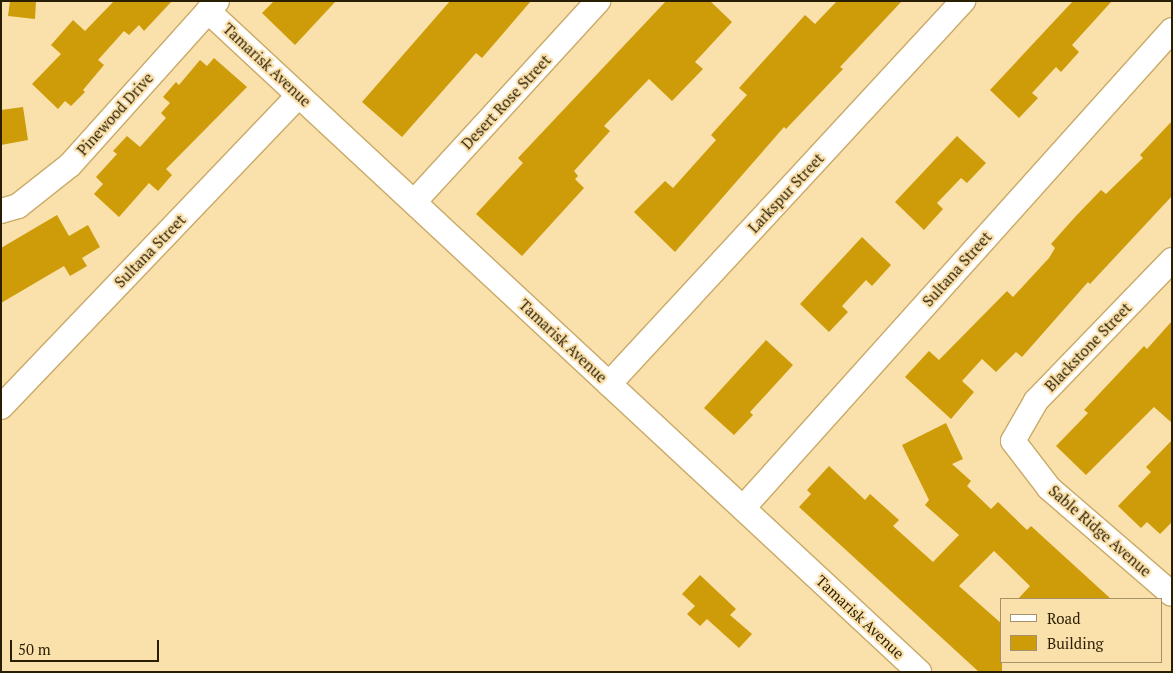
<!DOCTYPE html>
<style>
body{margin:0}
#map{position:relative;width:1173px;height:673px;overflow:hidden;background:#fae0ab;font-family:"PT Serif",serif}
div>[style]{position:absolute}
.building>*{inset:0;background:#cd9c08}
.roads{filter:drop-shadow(1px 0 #c9aa68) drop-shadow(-1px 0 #c9aa68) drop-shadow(0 1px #c9aa68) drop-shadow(0 -1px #c9aa68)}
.minor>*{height:24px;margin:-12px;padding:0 12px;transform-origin:12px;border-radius:12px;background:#fff}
span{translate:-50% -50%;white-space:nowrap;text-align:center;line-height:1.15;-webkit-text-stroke:4.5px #fae0ab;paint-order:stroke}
.street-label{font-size:15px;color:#291d02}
.frame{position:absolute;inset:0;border:2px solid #291d02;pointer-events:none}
.legend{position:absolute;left:1000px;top:598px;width:162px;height:65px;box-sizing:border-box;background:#fae0ab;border:1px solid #a69267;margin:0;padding:6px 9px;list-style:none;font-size:15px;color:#291d02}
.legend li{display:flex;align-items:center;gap:10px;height:25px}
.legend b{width:25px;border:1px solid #a69267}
.scale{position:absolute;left:10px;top:640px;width:149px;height:22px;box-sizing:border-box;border:2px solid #291d02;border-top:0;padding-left:6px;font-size:15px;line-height:18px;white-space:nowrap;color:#291d02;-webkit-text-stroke:4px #fae0ab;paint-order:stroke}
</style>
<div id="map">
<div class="building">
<i style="clip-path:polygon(10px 1px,36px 1px,35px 19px,8px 16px)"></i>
<i style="clip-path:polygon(114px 1px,172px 1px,144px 31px,139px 25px,129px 35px,124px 31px,98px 60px,104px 65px,83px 90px,85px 92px,71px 106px,65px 101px,58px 109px,32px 84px,61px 54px,51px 45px,73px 20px,85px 31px)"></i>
<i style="clip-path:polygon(274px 1px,336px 1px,295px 45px,262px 13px)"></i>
<i style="clip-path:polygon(450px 1px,531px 1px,482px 58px,476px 53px,402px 137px,362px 102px)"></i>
<i style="clip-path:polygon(666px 1px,710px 1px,732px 22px,695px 62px,703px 69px,672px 101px,649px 79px,604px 126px,610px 131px,574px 171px,578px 176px,575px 179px,584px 188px,522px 256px,476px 214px,523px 163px,518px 158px)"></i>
<i style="clip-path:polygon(837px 1px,902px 1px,840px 67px,843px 69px,786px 129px,784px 127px,675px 252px,634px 212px,665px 181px,673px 188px,716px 140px,711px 135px,747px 95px,739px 88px,805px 15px,815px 24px)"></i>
<i style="clip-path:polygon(1073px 1px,1112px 1px,1072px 45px,1079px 52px,1061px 72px,1056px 67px,1032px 93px,1038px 98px,1019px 118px,990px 90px)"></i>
<i style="clip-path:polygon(214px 58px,247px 87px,166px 169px,172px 175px,158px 191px,149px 183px,119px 217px,94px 194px,103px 184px,96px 177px,117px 154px,113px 151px,127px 136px,140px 147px,166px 118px,161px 113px,170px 103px,163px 97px,176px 82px,179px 85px,200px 60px,207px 66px)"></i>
<i style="clip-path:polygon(23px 107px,28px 140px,1px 145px,1px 110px)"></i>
<i style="clip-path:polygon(1172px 121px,1172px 196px,1090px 284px,1088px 282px,1022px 357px,1016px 352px,996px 372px,982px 359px,962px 381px,974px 392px,951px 419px,905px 377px,929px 351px,939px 360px,1007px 291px,1013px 297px,1049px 258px,1055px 248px,1051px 244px,1075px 217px,1101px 190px,1106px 194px,1143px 158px,1140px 155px)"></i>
<i style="clip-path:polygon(957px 136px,986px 163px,967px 183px,961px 178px,937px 203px,943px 209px,924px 230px,895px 202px)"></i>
<i style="clip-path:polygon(57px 215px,69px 236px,88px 225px,100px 247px,82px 258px,87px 266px,70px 276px,64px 266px,1px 303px,1px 248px)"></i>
<i style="clip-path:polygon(862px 237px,891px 265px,872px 286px,866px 280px,842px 306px,848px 312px,829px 332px,800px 304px)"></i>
<i style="clip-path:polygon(1172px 321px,1172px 423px,1154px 407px,1086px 475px,1056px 446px,1088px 413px,1084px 410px,1144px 346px,1147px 349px)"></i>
<i style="clip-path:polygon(766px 340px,793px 365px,750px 412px,753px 415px,734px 435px,704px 408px)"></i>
<i style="clip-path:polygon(946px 423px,963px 459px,952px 464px,971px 481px,967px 486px,991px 509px,998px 502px,1027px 530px,1031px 526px,1111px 599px,1018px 599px,1030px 586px,994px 551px,959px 586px,1002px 624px,1002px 672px,979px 672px,799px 507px,811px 494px,807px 490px,829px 466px,865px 500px,870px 494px,899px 520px,893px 526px,933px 562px,959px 535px,925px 505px,929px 500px,902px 445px)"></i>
<i style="clip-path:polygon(1172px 440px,1172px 522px,1160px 534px,1147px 522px,1141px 528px,1118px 506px,1151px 472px,1146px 467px)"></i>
<i style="clip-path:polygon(700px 575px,736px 609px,730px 615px,752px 634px,739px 648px,707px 619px,700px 626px,687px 614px,695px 606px,682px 594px)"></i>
</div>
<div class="roads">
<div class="minor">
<i style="left:208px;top:11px;width:971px;rotate:42.91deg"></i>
<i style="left:414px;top:202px;width:273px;rotate:-47.5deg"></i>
<i style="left:1px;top:211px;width:18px;rotate:-16deg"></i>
<i style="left:18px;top:206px;width:66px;rotate:-38.3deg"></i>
<i style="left:70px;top:165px;width:220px;rotate:-48.1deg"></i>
<i style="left:1172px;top:260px;width:196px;rotate:134deg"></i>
<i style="left:1036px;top:401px;width:46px;rotate:119.9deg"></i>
<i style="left:1013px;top:441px;width:59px;rotate:52.5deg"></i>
<i style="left:1049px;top:488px;width:162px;rotate:40.8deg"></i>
<i style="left:609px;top:384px;width:522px;rotate:-47.25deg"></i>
<i style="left:1px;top:407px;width:431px;rotate:-46.3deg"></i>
<i style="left:743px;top:508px;width:642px;rotate:-48.09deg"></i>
</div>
</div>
<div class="street-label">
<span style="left:267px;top:65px;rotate:43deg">Tamarisk Avenue</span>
<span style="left:506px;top:102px;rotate:-47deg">Desert Rose Street</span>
<span style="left:115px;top:114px;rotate:-48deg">Pinewood Drive</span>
<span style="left:786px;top:193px;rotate:-47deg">Larkspur Street</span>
<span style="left:150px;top:251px;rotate:-46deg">Sultana Street</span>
<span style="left:957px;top:269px;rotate:-48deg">Sultana Street</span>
<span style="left:563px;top:341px;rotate:43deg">Tamarisk Avenue</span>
<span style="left:1088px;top:347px;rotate:-46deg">Blackstone Street</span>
<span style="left:1100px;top:531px;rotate:41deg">Sable Ridge Avenue</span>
<span style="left:860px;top:617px;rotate:43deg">Tamarisk Avenue</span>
</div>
<div class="frame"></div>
<ul class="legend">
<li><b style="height:6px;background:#fff"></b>Road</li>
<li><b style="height:14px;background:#cd9c08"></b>Building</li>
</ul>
<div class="scale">50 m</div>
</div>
